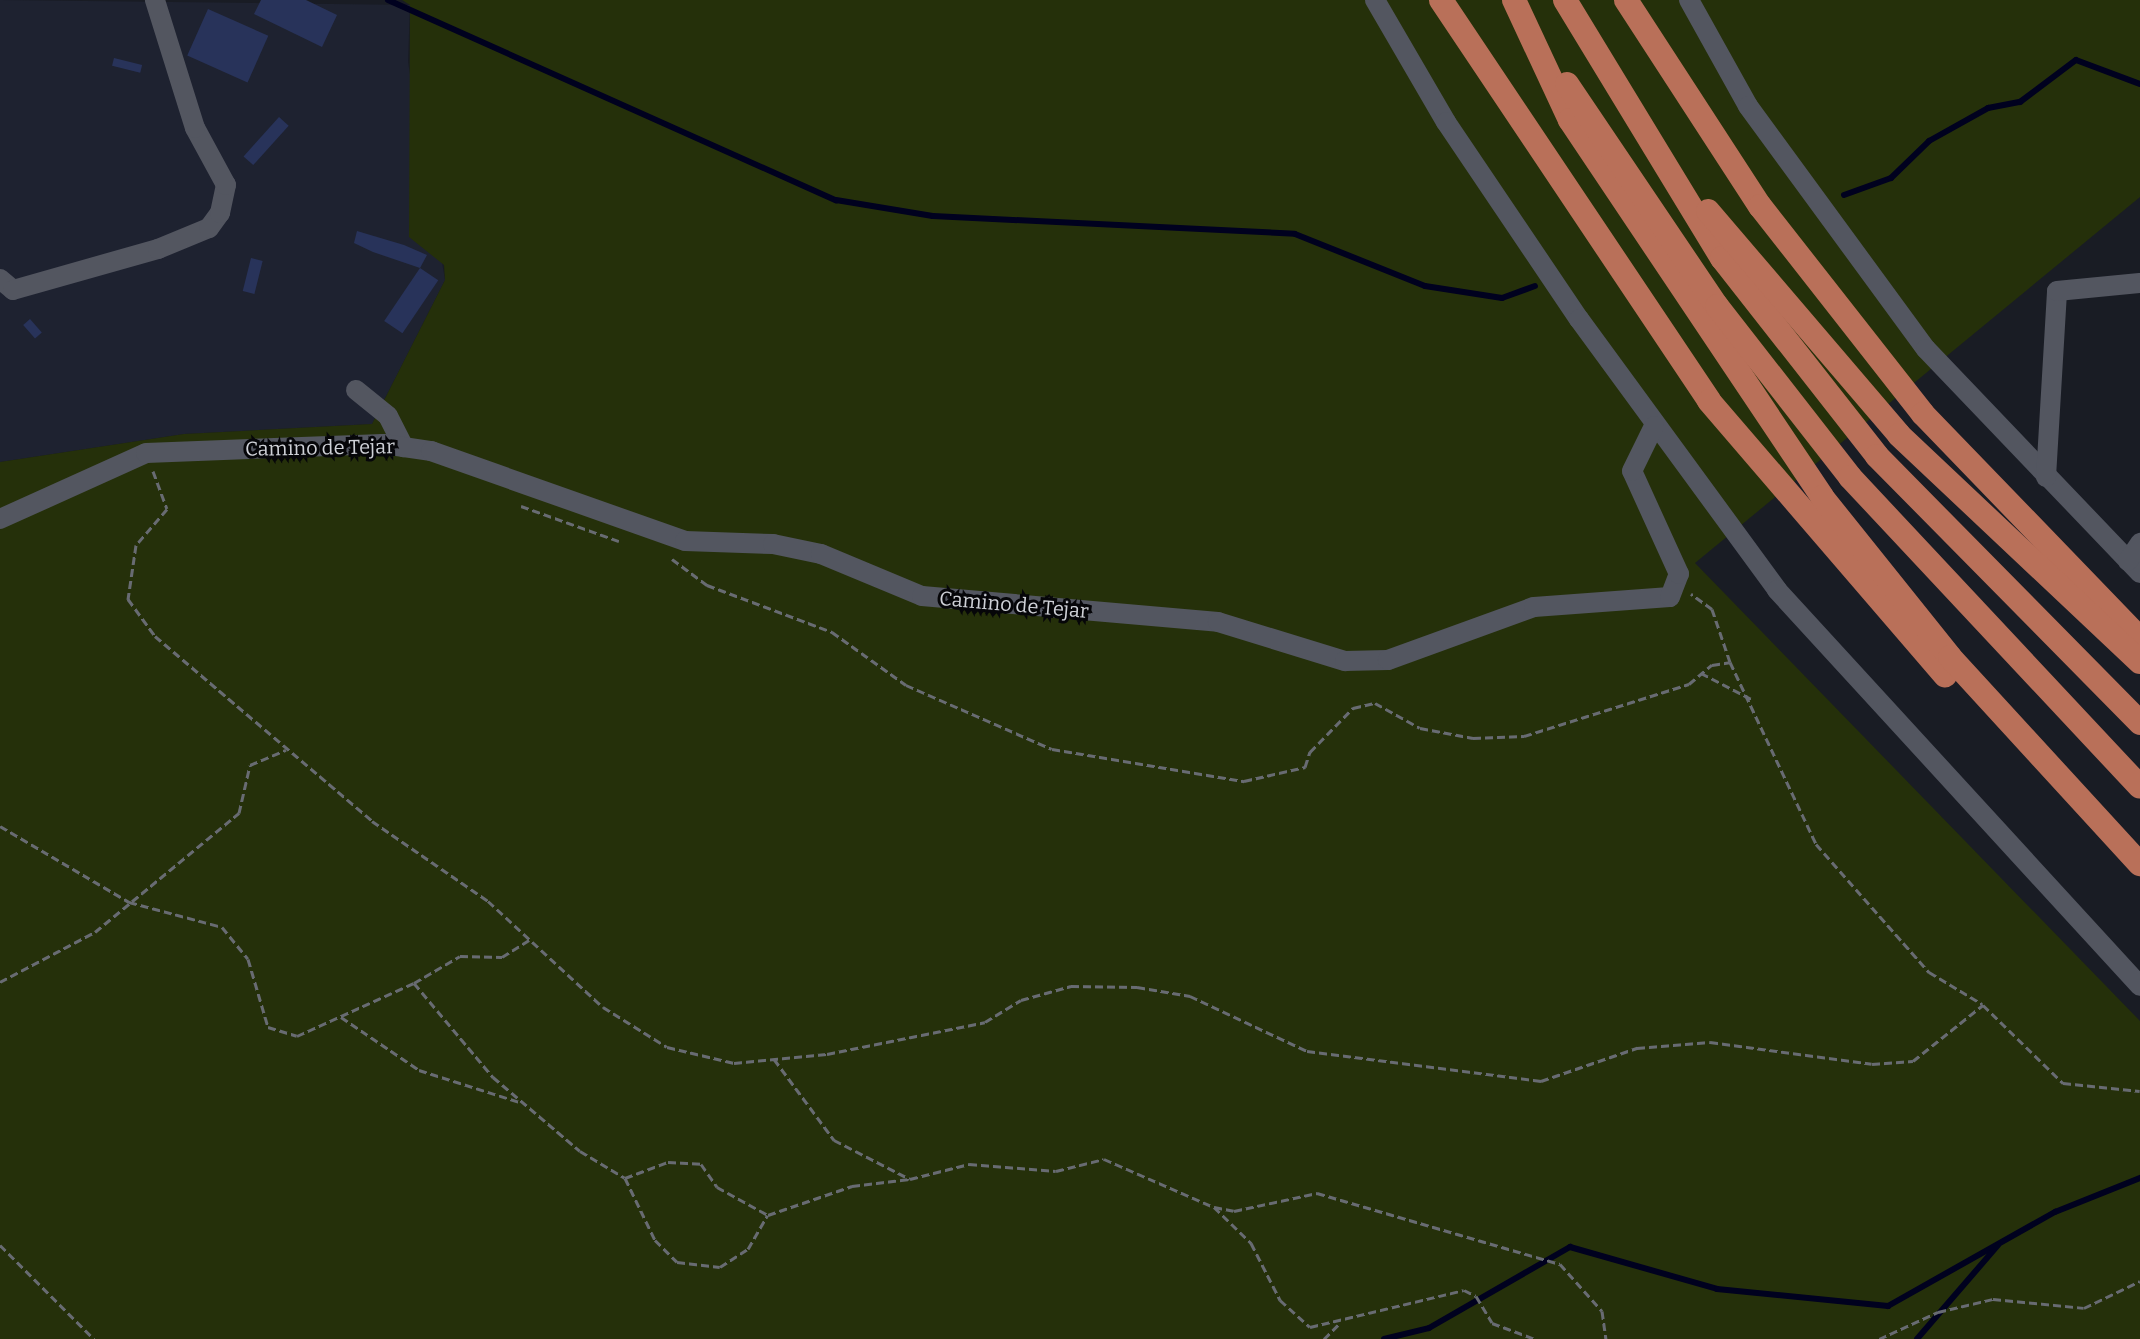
<!DOCTYPE html>
<style>
body{margin:0}
#map{position:relative;width:2140px;height:1339px;overflow:hidden;background:#191c24;font-family:Bitter,serif}
div>[style]{position:absolute}
.built>*{inset:0;background:#1e2230}
.green>*{inset:0;background:#25300a}
.stream>*{height:6px;margin:-3px;padding:0 3px;transform-origin:3px;border-radius:3px;background:#00011f}
.building>*{inset:0;background:#28335a;transform-origin:0 0}
.path>*{height:3px;margin-top:-1.5px;transform-origin:0;background:repeating-linear-gradient(90deg,#686b72 0 8px,transparent 0 12px)}
.minor>*{height:20px;margin:-10px;padding:0 10px;transform-origin:10px;border-radius:10px;background:#535660}
.highway>*{height:24px;margin:-12px;padding:0 12px;transform-origin:12px;border-radius:12px;background:#b97059}
span{translate:-50% -50%;white-space:nowrap;text-align:center;line-height:1.15;-webkit-text-stroke:6px #060609;paint-order:stroke}
.street-label{font-size:20px;color:#cfd1d7}
</style>
<div id="map">
<div class="built">
<i style="clip-path:polygon(0 0,410px 5px,408px 62px,445px 280px,372px 424px,184px 434px,0 462px)"></i>
</div>
<div class="green">
<i style="clip-path:polygon(402px 0,2140px 0,2140px 197px,1695px 563px,2140px 1021px,2140px 1339px,0 1339px,0 462px,184px 434px,372px 424px,445px 280px,444px 265px,409px 237px,410px 5px)"></i>
</div>
<div class="stream">
<i style="left:388px;top:0;width:491px;rotate:24.1deg"></i>
<i style="left:836px;top:200px;width:98px;rotate:9.4deg"></i>
<i style="left:933px;top:216px;width:362px;rotate:2.8deg"></i>
<i style="left:1295px;top:234px;width:140px;rotate:21.8deg"></i>
<i style="left:1425px;top:286px;width:78px;rotate:8.9deg"></i>
<i style="left:1502px;top:298px;width:35px;rotate:-20deg"></i>
<i style="left:1844px;top:195px;width:50px;rotate:-19.9deg"></i>
<i style="left:1891px;top:178px;width:53px;rotate:-44.2deg"></i>
<i style="left:1929px;top:141px;width:68px;rotate:-29.2deg"></i>
<i style="left:1988px;top:108px;width:33px;rotate:-11deg"></i>
<i style="left:2020px;top:102px;width:70px;rotate:-36.9deg"></i>
<i style="left:2076px;top:60px;width:68px;rotate:20.6deg"></i>
<i style="left:1384px;top:1339px;width:46px;rotate:-13.7deg"></i>
<i style="left:1429px;top:1328px;width:163px;rotate:-29.9deg"></i>
<i style="left:1570px;top:1247px;width:153px;rotate:15.9deg"></i>
<i style="left:1717px;top:1289px;width:172px;rotate:5.7deg"></i>
<i style="left:1888px;top:1306px;width:192px;rotate:-29.4deg"></i>
<i style="left:2055px;top:1212px;width:92px;rotate:-21.8deg"></i>
<i style="left:1917px;top:1339px;width:124px;rotate:-49.2deg"></i>
</div>
<div class="building">
<i style="clip-path:polygon(261px 0,306px 0,337px 15px,322px 47px,254px 14px)"></i>
<i style="left:208px;top:9px;width:66px;height:51px;rotate:24deg"></i>
<i style="left:114px;top:58px;width:29px;height:8px;rotate:14deg"></i>
<i style="left:279px;top:117px;width:13px;height:53px;rotate:42deg"></i>
<i style="clip-path:polygon(357px 231px,404px 245px,427px 255px,420px 268px,373px 252px,354px 243px)"></i>
<i style="left:251px;top:258px;width:12px;height:34px;rotate:14deg"></i>
<i style="left:420px;top:268px;width:22px;height:64px;rotate:34deg"></i>
<i style="left:30px;top:319px;width:18px;height:9px;rotate:49deg"></i>
</div>
<div class="path">
<i style="left:153px;top:471px;width:40px;rotate:69.8deg"></i>
<i style="left:167px;top:509px;width:48px;rotate:130.7deg"></i>
<i style="left:136px;top:545px;width:55px;rotate:98.4deg"></i>
<i style="left:128px;top:599px;width:46px;rotate:53.9deg"></i>
<i style="left:155px;top:636px;width:285px;rotate:40.4deg"></i>
<i style="left:372px;top:821px;width:141px;rotate:34.6deg"></i>
<i style="left:488px;top:901px;width:156px;rotate:42.7deg"></i>
<i style="left:603px;top:1007px;width:75px;rotate:32deg"></i>
<i style="left:667px;top:1047px;width:69px;rotate:13.4deg"></i>
<i style="left:734px;top:1063px;width:93px;rotate:-5.5deg"></i>
<i style="left:827px;top:1054px;width:161px;rotate:-11.4deg"></i>
<i style="left:985px;top:1022px;width:42px;rotate:-31.4deg"></i>
<i style="left:1021px;top:1000px;width:52px;rotate:-15.6deg"></i>
<i style="left:1071px;top:986px;width:66px;rotate:0.9deg"></i>
<i style="left:1137px;top:987px;width:54px;rotate:9.6deg"></i>
<i style="left:1190px;top:996px;width:129px;rotate:25.2deg"></i>
<i style="left:1307px;top:1051px;width:236px;rotate:7.3deg"></i>
<i style="left:1541px;top:1081px;width:102px;rotate:-19deg"></i>
<i style="left:1637px;top:1048px;width:73px;rotate:-4.7deg"></i>
<i style="left:1710px;top:1042px;width:163px;rotate:7.7deg"></i>
<i style="left:1872px;top:1064px;width:41px;rotate:-4.2deg"></i>
<i style="left:1913px;top:1061px;width:90px;rotate:-38.7deg"></i>
<i style="left:1983px;top:1005px;width:112px;rotate:44.3deg"></i>
<i style="left:2063px;top:1083px;width:77px;rotate:5.9deg"></i>
<i style="left:521px;top:506px;width:104px;rotate:19.7deg"></i>
<i style="left:672px;top:559px;width:44px;rotate:36.6deg"></i>
<i style="left:707px;top:585px;width:134px;rotate:20.6deg"></i>
<i style="left:832px;top:632px;width:91px;rotate:35.6deg"></i>
<i style="left:906px;top:685px;width:159px;rotate:23.7deg"></i>
<i style="left:1052px;top:749px;width:195px;rotate:9.5deg"></i>
<i style="left:1244px;top:781px;width:63px;rotate:-12.9deg"></i>
<i style="left:1305px;top:767px;width:16px;rotate:-72deg"></i>
<i style="left:1310px;top:752px;width:62px;rotate:-45.7deg"></i>
<i style="left:1353px;top:708px;width:23px;rotate:-13deg"></i>
<i style="left:1375px;top:703px;width:51px;rotate:29.1deg"></i>
<i style="left:1420px;top:728px;width:54px;rotate:10.7deg"></i>
<i style="left:1473px;top:738px;width:51px;rotate:-2.2deg"></i>
<i style="left:1524px;top:736px;width:173px;rotate:-17.5deg"></i>
<i style="left:1689px;top:684px;width:30px;rotate:-40deg"></i>
<i style="left:1712px;top:665px;width:18px;rotate:-9deg"></i>
<i style="left:1730px;top:662px;width:56px;rotate:-108.8deg"></i>
<i style="left:1712px;top:609px;width:26px;rotate:-144deg"></i>
<i style="left:1730px;top:662px;width:201px;rotate:64.7deg"></i>
<i style="left:1816px;top:844px;width:171px;rotate:48.6deg"></i>
<i style="left:1929px;top:972px;width:62px;rotate:31.1deg"></i>
<i style="left:1701px;top:673px;width:59px;rotate:27.4deg"></i>
<i style="left:0;top:826px;width:150px;rotate:30.5deg"></i>
<i style="left:129px;top:902px;width:96px;rotate:15deg"></i>
<i style="left:222px;top:927px;width:41px;rotate:50.9deg"></i>
<i style="left:248px;top:959px;width:71px;rotate:73.6deg"></i>
<i style="left:268px;top:1027px;width:30px;rotate:17deg"></i>
<i style="left:297px;top:1036px;width:128px;rotate:-24.4deg"></i>
<i style="left:414px;top:983px;width:123px;rotate:50deg"></i>
<i style="left:493px;top:1077px;width:114px;rotate:40.4deg"></i>
<i style="left:580px;top:1151px;width:52px;rotate:31deg"></i>
<i style="left:625px;top:1178px;width:46px;rotate:-20.4deg"></i>
<i style="left:668px;top:1162px;width:33px;rotate:3deg"></i>
<i style="left:701px;top:1164px;width:28px;rotate:55deg"></i>
<i style="left:717px;top:1187px;width:58px;rotate:28.8deg"></i>
<i style="left:768px;top:1215px;width:89px;rotate:-19deg"></i>
<i style="left:852px;top:1186px;width:58px;rotate:-6.9deg"></i>
<i style="left:0;top:982px;width:107px;rotate:-27.8deg"></i>
<i style="left:95px;top:932px;width:187px;rotate:-39.6deg"></i>
<i style="left:239px;top:813px;width:49px;rotate:-77.1deg"></i>
<i style="left:250px;top:765px;width:39px;rotate:-23deg"></i>
<i style="left:414px;top:983px;width:53px;rotate:-30.4deg"></i>
<i style="left:460px;top:956px;width:42px;rotate:1.4deg"></i>
<i style="left:502px;top:957px;width:32px;rotate:-32deg"></i>
<i style="left:341px;top:1017px;width:94px;rotate:34.2deg"></i>
<i style="left:419px;top:1070px;width:105px;rotate:17.7deg"></i>
<i style="left:774px;top:1059px;width:101px;rotate:53.5deg"></i>
<i style="left:834px;top:1140px;width:85px;rotate:27.2deg"></i>
<i style="left:910px;top:1179px;width:61px;rotate:-14.3deg"></i>
<i style="left:969px;top:1164px;width:87px;rotate:4.6deg"></i>
<i style="left:1056px;top:1171px;width:49px;rotate:-14deg"></i>
<i style="left:1104px;top:1159px;width:120px;rotate:23.6deg"></i>
<i style="left:1214px;top:1207px;width:52px;rotate:44.2deg"></i>
<i style="left:1251px;top:1243px;width:64px;rotate:63deg"></i>
<i style="left:1280px;top:1300px;width:40px;rotate:42deg"></i>
<i style="left:1310px;top:1327px;width:158px;rotate:-13.5deg"></i>
<i style="left:1464px;top:1290px;width:13px;rotate:27deg"></i>
<i style="left:1476px;top:1296px;width:31px;rotate:59deg"></i>
<i style="left:1492px;top:1323px;width:46px;rotate:20.4deg"></i>
<i style="left:625px;top:1178px;width:69px;rotate:64.2deg"></i>
<i style="left:655px;top:1240px;width:31px;rotate:45deg"></i>
<i style="left:677px;top:1262px;width:43px;rotate:6.6deg"></i>
<i style="left:720px;top:1267px;width:33px;rotate:-33deg"></i>
<i style="left:748px;top:1249px;width:39px;rotate:-60deg"></i>
<i style="left:1214px;top:1207px;width:20px;rotate:11deg"></i>
<i style="left:1234px;top:1211px;width:85px;rotate:-12.2deg"></i>
<i style="left:1317px;top:1193px;width:253px;rotate:16.3deg"></i>
<i style="left:1560px;top:1264px;width:63px;rotate:48.2deg"></i>
<i style="left:1602px;top:1311px;width:28px;rotate:82deg"></i>
<i style="left:0;top:1245px;width:133px;rotate:45deg"></i>
<i style="left:1324px;top:1339px;width:20px;rotate:-45deg"></i>
<i style="left:1879px;top:1339px;width:65px;rotate:-24.6deg"></i>
<i style="left:1938px;top:1312px;width:57px;rotate:-13.3deg"></i>
<i style="left:1993px;top:1299px;width:91px;rotate:5.6deg"></i>
<i style="left:2084px;top:1308px;width:62px;rotate:-25.7deg"></i>
</div>
<div class="minor">
<i style="left:1375px;top:0;width:141px;rotate:59.8deg"></i>
<i style="left:1446px;top:122px;width:238px;rotate:56deg"></i>
<i style="left:1579px;top:319px;width:336px;rotate:53.8deg"></i>
<i style="left:1777px;top:590px;width:537px;rotate:47.49deg"></i>
<i style="left:1689px;top:0;width:121px;rotate:60.9deg"></i>
<i style="left:1748px;top:106px;width:301px;rotate:53.8deg"></i>
<i style="left:1926px;top:349px;width:310px;rotate:46.3deg"></i>
<i style="left:0;top:279px;width:17px;rotate:40deg"></i>
<i style="left:13px;top:290px;width:151px;rotate:-15.8deg"></i>
<i style="left:158px;top:249px;width:55px;rotate:-22.4deg"></i>
<i style="left:209px;top:228px;width:19px;rotate:-54deg"></i>
<i style="left:220px;top:213px;width:29px;rotate:-78deg"></i>
<i style="left:226px;top:185px;width:65px;rotate:-118.5deg"></i>
<i style="left:195px;top:128px;width:134px;rotate:-107.4deg"></i>
<i style="left:356px;top:390px;width:41px;rotate:39.1deg"></i>
<i style="left:388px;top:416px;width:35px;rotate:63deg"></i>
<i style="left:2046px;top:477px;width:186px;rotate:-86.6deg"></i>
<i style="left:2057px;top:291px;width:83px;rotate:-5.5deg"></i>
<i style="left:0;top:519px;width:160px;rotate:-24.3deg"></i>
<i style="left:146px;top:453px;width:237px;rotate:-2.2deg"></i>
<i style="left:383px;top:444px;width:49px;rotate:8.3deg"></i>
<i style="left:431px;top:451px;width:269px;rotate:19.5deg"></i>
<i style="left:685px;top:541px;width:88px;rotate:2deg"></i>
<i style="left:773px;top:544px;width:49px;rotate:11.8deg"></i>
<i style="left:821px;top:554px;width:109px;rotate:22.6deg"></i>
<i style="left:922px;top:596px;width:297px;rotate:5deg"></i>
<i style="left:1218px;top:622px;width:133px;rotate:17.1deg"></i>
<i style="left:1345px;top:661px;width:43px;rotate:-1.3deg"></i>
<i style="left:1388px;top:660px;width:155px;rotate:-20deg"></i>
<i style="left:1534px;top:607px;width:136px;rotate:-4.2deg"></i>
<i style="left:1670px;top:597px;width:25px;rotate:-69deg"></i>
<i style="left:1679px;top:574px;width:113px;rotate:-114.5deg"></i>
<i style="left:1632px;top:471px;width:50px;rotate:-63.9deg"></i>
<i style="left:2128px;top:561px;width:22px;rotate:-56deg"></i>
</div>
<div class="highway">
<i style="left:1441px;top:0;width:482px;rotate:56.2deg"></i>
<i style="left:1709px;top:401px;width:362px;rotate:49.3deg"></i>
<i style="left:1514px;top:0;width:132px;rotate:65deg"></i>
<i style="left:1570px;top:120px;width:453px;rotate:56.2deg"></i>
<i style="left:1822px;top:497px;width:205px;rotate:51.3deg"></i>
<i style="left:1950px;top:657px;width:281px;rotate:47.5deg"></i>
<i style="left:1565px;top:0;width:302px;rotate:58.7deg"></i>
<i style="left:1722px;top:258px;width:251px;rotate:51.9deg"></i>
<i style="left:1877px;top:456px;width:375px;rotate:45.4deg"></i>
<i style="left:1626px;top:0;width:246px;rotate:57deg"></i>
<i style="left:1760px;top:206px;width:264px;rotate:51.9deg"></i>
<i style="left:1923px;top:414px;width:313px;rotate:46deg"></i>
<i style="left:1567px;top:84px;width:268px;rotate:56deg"></i>
<i style="left:1717px;top:306px;width:217px;rotate:52.1deg"></i>
<i style="left:1850px;top:477px;width:424px;rotate:46.9deg"></i>
<i style="left:1708px;top:211px;width:294px;rotate:49.5deg"></i>
<i style="left:1899px;top:435px;width:331px;rotate:43.3deg"></i>
</div>
<div class="street-label">
<span style="left:320px;top:448px;rotate:-1deg">Camino de Tejar</span>
<span style="left:1014px;top:605px;rotate:5deg">Camino de Tejar</span>
</div>
</div>
